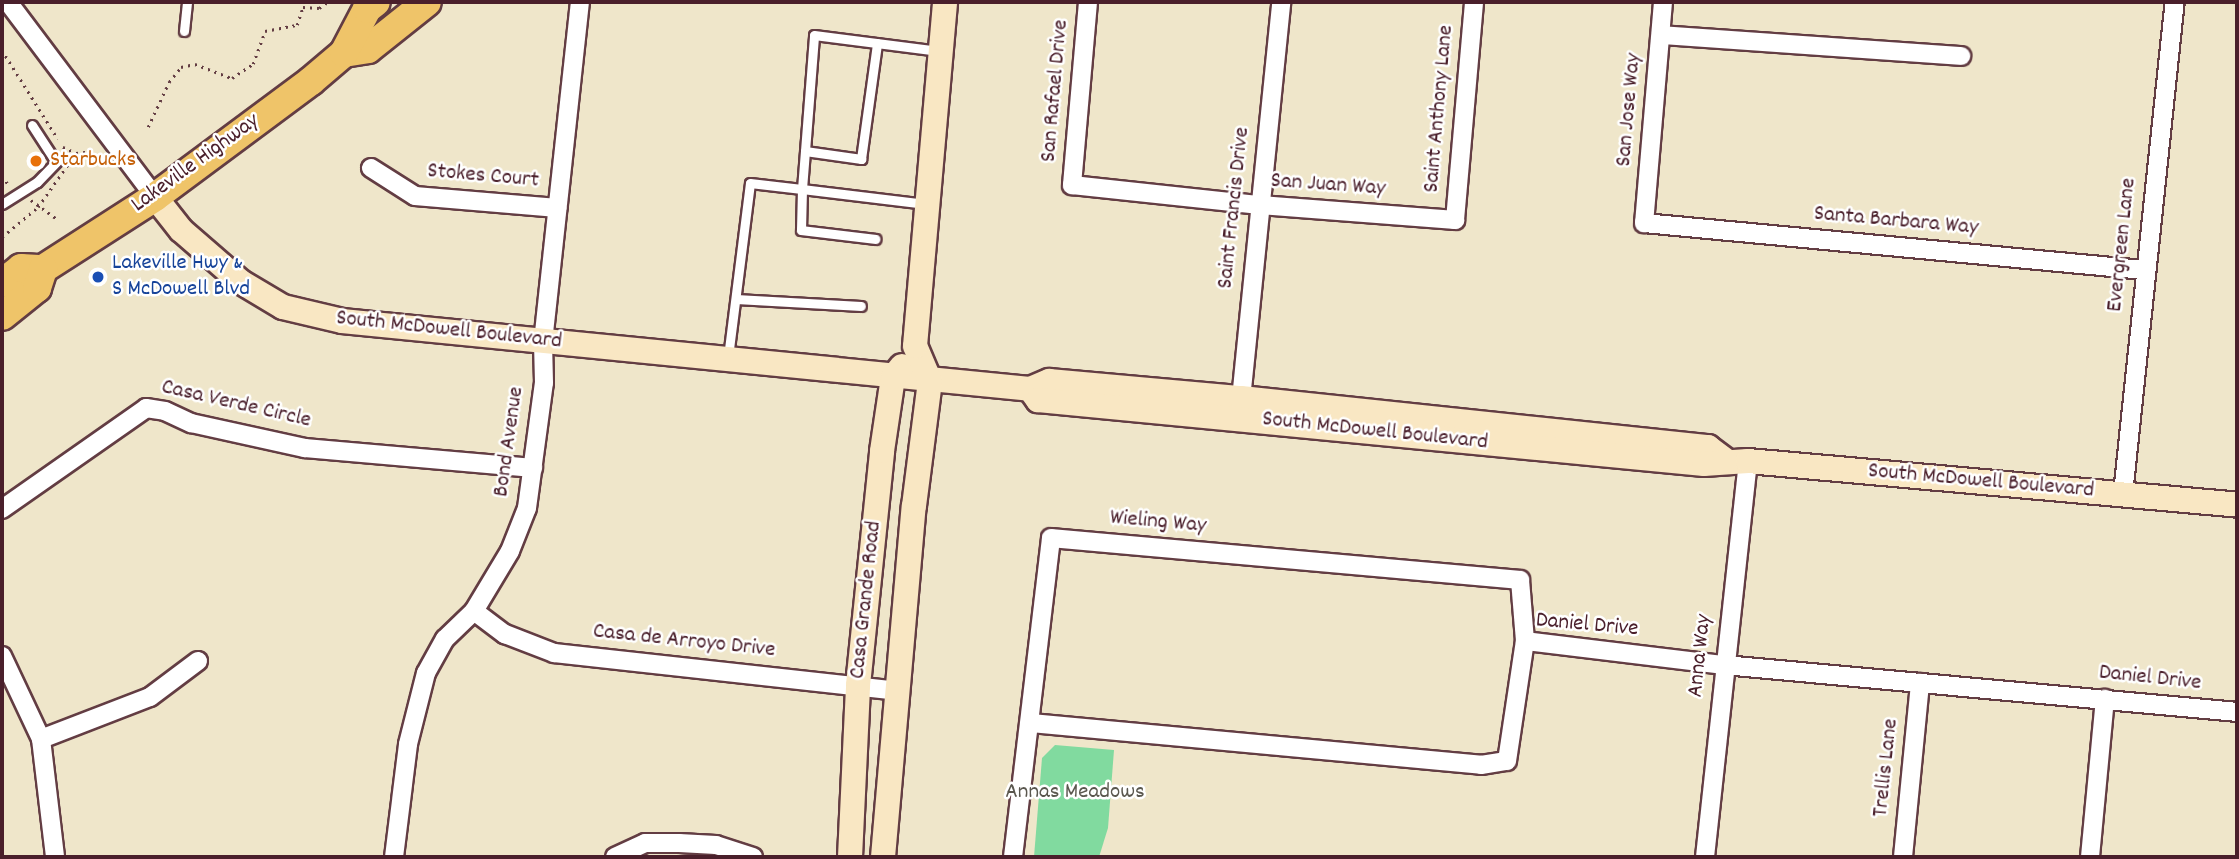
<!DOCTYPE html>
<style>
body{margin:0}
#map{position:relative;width:2239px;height:859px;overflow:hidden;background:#efe6ca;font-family:Dekko,sans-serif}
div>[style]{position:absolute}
.green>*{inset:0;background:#81da9f}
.path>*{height:2.5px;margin-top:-1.25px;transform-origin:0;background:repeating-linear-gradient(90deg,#633d43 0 2px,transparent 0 7px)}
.roads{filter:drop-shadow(2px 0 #633d43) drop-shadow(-2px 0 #633d43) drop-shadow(0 2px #633d43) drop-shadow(0 -2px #633d43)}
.lane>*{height:9px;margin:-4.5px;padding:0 4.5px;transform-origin:4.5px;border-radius:4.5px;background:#fff}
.street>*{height:18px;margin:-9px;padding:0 9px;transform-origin:9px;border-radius:9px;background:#fff}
.secondary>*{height:24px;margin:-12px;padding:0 12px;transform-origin:12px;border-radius:12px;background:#f9e7c3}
.primary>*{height:28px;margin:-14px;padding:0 14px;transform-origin:14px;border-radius:14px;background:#efc469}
.dots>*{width:19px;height:19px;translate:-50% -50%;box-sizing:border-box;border:4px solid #fff;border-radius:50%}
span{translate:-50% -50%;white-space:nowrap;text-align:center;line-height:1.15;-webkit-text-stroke:5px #fff;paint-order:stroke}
.street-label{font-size:23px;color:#4a1f2b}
.food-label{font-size:23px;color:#c56008}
.left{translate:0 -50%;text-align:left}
.transit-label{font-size:23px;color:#164399}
.park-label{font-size:23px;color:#5a574e}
.frame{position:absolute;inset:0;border:4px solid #4a1f2b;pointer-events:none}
</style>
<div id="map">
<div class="green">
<i style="clip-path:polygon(1055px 745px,1114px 750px,1108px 828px,1099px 857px,1034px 857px,1042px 758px)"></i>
</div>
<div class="path">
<i style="left:2px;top:50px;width:105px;rotate:57.8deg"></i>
<i style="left:148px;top:127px;width:50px;rotate:-65deg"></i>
<i style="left:169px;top:82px;width:19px;rotate:-51deg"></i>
<i style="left:181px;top:67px;width:14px;rotate:-12deg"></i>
<i style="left:195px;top:64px;width:40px;rotate:21deg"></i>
<i style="left:232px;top:78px;width:25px;rotate:-34deg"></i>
<i style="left:253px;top:64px;width:35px;rotate:-70deg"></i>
<i style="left:265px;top:31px;width:33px;rotate:-11deg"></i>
<i style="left:297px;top:25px;width:19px;rotate:-72deg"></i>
<i style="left:303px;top:7px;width:16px;rotate:4deg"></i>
<i style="left:319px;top:8px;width:11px;rotate:-34deg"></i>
<i style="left:63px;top:147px;width:14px;rotate:25deg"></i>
<i style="left:76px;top:153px;width:17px;rotate:-7deg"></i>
<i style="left:2px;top:176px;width:10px;rotate:53deg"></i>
<i style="left:31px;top:200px;width:31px;rotate:36deg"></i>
<i style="left:2px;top:237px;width:47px;rotate:-39.8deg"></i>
<i style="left:38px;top:207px;width:66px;rotate:-54.9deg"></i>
</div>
<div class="roads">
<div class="lane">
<i style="left:184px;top:31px;width:29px;rotate:-84deg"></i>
<i style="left:805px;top:151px;width:57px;rotate:8.1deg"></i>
<i style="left:861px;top:159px;width:117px;rotate:-82.1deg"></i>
<i style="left:2px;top:204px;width:41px;rotate:-32.2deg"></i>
<i style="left:37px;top:182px;width:28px;rotate:-46deg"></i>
<i style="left:56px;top:162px;width:44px;rotate:-123deg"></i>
<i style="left:926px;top:204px;width:125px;rotate:-173.1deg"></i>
<i style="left:802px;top:189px;width:154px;rotate:-85.5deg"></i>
<i style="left:814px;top:35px;width:126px;rotate:7.3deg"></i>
<i style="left:736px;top:299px;width:125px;rotate:3.2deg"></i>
<i style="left:728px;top:357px;width:175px;rotate:-82.8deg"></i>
<i style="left:750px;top:183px;width:52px;rotate:6.6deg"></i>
<i style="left:802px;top:189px;width:41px;rotate:91.4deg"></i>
<i style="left:801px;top:230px;width:75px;rotate:6.9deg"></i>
</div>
<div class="street">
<i style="left:8px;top:2px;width:244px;rotate:53deg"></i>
<i style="left:1088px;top:2px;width:184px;rotate:95deg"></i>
<i style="left:1072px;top:185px;width:189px;rotate:6.1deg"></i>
<i style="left:1260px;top:205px;width:196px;rotate:4.4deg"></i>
<i style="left:1455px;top:220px;width:219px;rotate:-85deg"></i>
<i style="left:1663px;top:2px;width:222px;rotate:94.9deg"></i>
<i style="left:1644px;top:223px;width:502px;rotate:5.37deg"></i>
<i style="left:1661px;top:35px;width:301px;rotate:4deg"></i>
<i style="left:371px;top:168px;width:52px;rotate:32.5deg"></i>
<i style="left:415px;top:196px;width:143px;rotate:4.8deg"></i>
<i style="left:1240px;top:409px;width:409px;rotate:-84.2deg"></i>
<i style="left:2123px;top:494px;width:495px;rotate:-84deg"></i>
<i style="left:2px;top:509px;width:176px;rotate:-35deg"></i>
<i style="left:146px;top:408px;width:19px;rotate:9deg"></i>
<i style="left:165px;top:411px;width:29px;rotate:25deg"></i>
<i style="left:191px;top:423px;width:117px;rotate:12.4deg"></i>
<i style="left:305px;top:448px;width:229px;rotate:5deg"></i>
<i style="left:474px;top:611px;width:39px;rotate:37deg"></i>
<i style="left:505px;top:634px;width:53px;rotate:21.2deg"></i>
<i style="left:554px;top:653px;width:347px;rotate:6.3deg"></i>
<i style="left:2px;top:656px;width:92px;rotate:64.8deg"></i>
<i style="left:41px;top:739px;width:119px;rotate:83.2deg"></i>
<i style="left:1031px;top:723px;width:452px;rotate:5.3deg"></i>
<i style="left:1481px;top:765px;width:26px;rotate:-9deg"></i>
<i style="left:1507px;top:761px;width:121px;rotate:-81.5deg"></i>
<i style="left:1525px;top:641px;width:200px;rotate:6.9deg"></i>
<i style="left:1724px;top:665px;width:515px;rotate:5.23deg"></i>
<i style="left:41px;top:739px;width:117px;rotate:-21.1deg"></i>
<i style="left:150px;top:697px;width:60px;rotate:-36.9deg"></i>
<i style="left:394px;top:857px;width:114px;rotate:-82.9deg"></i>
<i style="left:408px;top:744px;width:73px;rotate:-75.8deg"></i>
<i style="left:426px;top:673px;width:39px;rotate:-61deg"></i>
<i style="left:445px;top:639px;width:40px;rotate:-44deg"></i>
<i style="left:474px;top:611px;width:70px;rotate:-59deg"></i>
<i style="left:510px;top:551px;width:46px;rotate:-68.4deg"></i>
<i style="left:527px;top:508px;width:126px;rotate:-82.3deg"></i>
<i style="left:544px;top:383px;width:41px;rotate:-91.4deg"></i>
<i style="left:543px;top:342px;width:342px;rotate:-83.8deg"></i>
<i style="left:615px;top:857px;width:33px;rotate:-25deg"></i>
<i style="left:645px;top:843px;width:34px"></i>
<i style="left:679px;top:843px;width:37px;rotate:3deg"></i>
<i style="left:716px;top:845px;width:39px;rotate:18deg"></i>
<i style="left:1013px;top:857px;width:321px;rotate:-83.2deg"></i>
<i style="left:1051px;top:538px;width:471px;rotate:5.1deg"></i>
<i style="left:1520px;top:580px;width:61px;rotate:85.3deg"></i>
<i style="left:1705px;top:857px;width:398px;rotate:-83.8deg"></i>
<i style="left:1903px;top:857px;width:175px;rotate:-84.4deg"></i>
<i style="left:2090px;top:857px;width:159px;rotate:-84.6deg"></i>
</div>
<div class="secondary">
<i style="left:155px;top:197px;width:42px;rotate:51.8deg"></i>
<i style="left:181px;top:230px;width:79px;rotate:40.9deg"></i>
<i style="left:241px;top:282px;width:49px;rotate:30.8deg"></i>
<i style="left:283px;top:307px;width:61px;rotate:13.3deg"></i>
<i style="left:342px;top:321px;width:691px;rotate:5.64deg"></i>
<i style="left:1030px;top:389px;width:21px;rotate:-23deg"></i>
<i style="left:1049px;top:381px;width:193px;rotate:5.1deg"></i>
<i style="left:1241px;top:398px;width:470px;rotate:6deg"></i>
<i style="left:1708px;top:447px;width:21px;rotate:37deg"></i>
<i style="left:1030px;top:389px;width:14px;rotate:54deg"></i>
<i style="left:1038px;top:400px;width:669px;rotate:5.49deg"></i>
<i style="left:1704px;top:464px;width:44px;rotate:-3.9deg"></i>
<i style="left:1748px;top:461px;width:491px;rotate:5.1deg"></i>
<i style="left:850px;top:857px;width:172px;rotate:-87.3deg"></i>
<i style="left:858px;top:685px;width:235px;rotate:-84.1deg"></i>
<i style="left:882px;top:451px;width:75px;rotate:-81.5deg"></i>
<i style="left:893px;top:377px;width:14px;rotate:-51deg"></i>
<i style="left:883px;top:857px;width:352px;rotate:-85deg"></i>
<i style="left:914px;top:506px;width:126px;rotate:-82.7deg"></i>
<i style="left:930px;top:381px;width:38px;rotate:-113deg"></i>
<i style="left:915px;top:346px;width:345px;rotate:-85deg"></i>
</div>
<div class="primary">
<i style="left:344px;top:53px;width:24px;rotate:-9deg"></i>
<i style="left:368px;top:49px;width:75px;rotate:-38.5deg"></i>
<i style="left:2px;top:283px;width:24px;rotate:-38deg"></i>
<i style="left:21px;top:268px;width:22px;rotate:3deg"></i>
<i style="left:43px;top:269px;width:133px;rotate:-32.7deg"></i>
<i style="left:155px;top:197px;width:194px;rotate:-36.6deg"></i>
<i style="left:311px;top:81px;width:43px;rotate:-40.3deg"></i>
<i style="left:344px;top:53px;width:50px;rotate:-62.4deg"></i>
<i style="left:367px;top:9px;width:11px;rotate:-38deg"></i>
<i style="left:2px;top:316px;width:45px;rotate:-38.7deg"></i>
<i style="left:37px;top:288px;width:20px;rotate:-72deg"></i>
</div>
</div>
<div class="dots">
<i style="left:36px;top:161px;background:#e8710a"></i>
<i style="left:98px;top:277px;background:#1a4fb4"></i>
</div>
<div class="street-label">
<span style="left:1056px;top:91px;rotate:-85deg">San Rafael Drive</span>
<span style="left:1440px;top:109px;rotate:-85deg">Saint Anthony Lane</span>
<span style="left:1630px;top:110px;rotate:-85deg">San Jose Way</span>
<span style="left:196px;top:164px;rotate:-36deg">Lakeville Highway</span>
<span style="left:483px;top:177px;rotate:5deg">Stokes Court</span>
<span style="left:1328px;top:186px;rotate:4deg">San Juan Way</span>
<span style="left:1235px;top:208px;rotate:-84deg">Saint Francis Drive</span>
<span style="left:1896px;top:222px;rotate:5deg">Santa Barbara Way</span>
<span style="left:2123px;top:245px;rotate:-84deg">Evergreen Lane</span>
<span style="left:449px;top:331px;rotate:6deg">South McDowell Boulevard</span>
<span style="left:236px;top:405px;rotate:13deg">Casa Verde Circle</span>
<span style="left:1375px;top:432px;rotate:6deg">South McDowell Boulevard</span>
<span style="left:510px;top:442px;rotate:-82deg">Bond Avenue</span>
<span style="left:1981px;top:482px;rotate:5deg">South McDowell Boulevard</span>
<span style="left:1158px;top:523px;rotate:5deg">Wieling Way</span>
<span style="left:867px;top:600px;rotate:-84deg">Casa Grande Road</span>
<span style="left:1587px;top:626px;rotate:5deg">Daniel Drive</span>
<span style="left:684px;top:642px;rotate:6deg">Casa de Arroyo Drive</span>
<span style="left:1701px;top:656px;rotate:-84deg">Anna Way</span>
<span style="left:2150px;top:679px;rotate:6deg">Daniel Drive</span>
<span style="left:1887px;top:768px;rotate:-84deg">Trellis Lane</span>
</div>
<div class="food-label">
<span class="left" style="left:50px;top:161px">Starbucks</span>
</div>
<div class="transit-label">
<span class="left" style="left:112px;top:277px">Lakeville Hwy &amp;<br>S McDowell Blvd</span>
</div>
<div class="park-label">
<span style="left:1075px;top:793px">Annas Meadows</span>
</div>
<div class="frame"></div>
</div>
